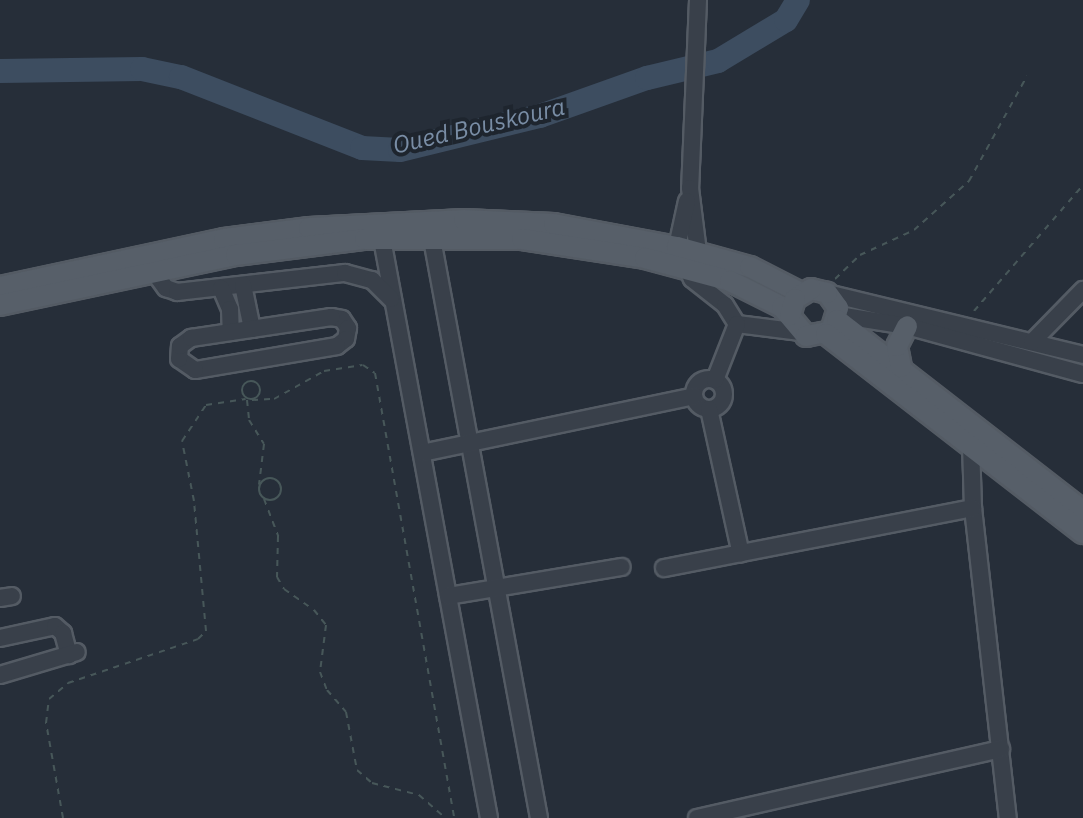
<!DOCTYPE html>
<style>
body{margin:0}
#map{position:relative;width:1083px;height:818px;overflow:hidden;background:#262e39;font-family:"IBM Plex Sans",sans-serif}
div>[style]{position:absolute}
.river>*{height:24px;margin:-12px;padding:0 12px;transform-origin:12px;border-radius:12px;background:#3d4d60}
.path>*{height:2px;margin-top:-1px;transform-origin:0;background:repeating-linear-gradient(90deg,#475759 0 6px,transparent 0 12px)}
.path>.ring{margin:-1px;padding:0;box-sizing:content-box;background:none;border:2px solid #475759;border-radius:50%}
.roads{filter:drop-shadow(2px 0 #545b64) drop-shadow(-2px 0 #545b64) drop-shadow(0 2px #545b64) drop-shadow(0 -2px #545b64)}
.minor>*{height:16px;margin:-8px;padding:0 8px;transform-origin:8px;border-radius:8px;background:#39404a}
.minor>.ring{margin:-8px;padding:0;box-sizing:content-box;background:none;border:16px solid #39404a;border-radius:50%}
.major>*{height:20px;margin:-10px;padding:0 10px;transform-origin:10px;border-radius:10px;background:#575f69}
span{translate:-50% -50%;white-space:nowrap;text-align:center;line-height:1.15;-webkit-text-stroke:8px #1e252e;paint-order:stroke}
.water-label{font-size:24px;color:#798da5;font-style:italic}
</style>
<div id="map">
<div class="river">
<i style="left:0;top:71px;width:142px;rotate:-0.8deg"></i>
<i style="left:142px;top:69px;width:40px;rotate:12deg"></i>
<i style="left:181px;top:77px;width:194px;rotate:21.4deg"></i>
<i style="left:362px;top:148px;width:38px;rotate:3deg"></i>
<i style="left:400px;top:150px;width:144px;rotate:-13.7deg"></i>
<i style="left:540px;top:116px;width:114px;rotate:-19.6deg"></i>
<i style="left:647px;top:78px;width:73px;rotate:-13.5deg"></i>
<i style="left:718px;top:61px;width:79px;rotate:-31.1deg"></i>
<i style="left:786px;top:20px;width:23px;rotate:-59deg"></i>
</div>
<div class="path">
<i style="left:835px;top:279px;width:35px;rotate:-44deg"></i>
<i style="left:860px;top:255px;width:60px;rotate:-24.8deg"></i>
<i style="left:914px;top:230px;width:74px;rotate:-41.7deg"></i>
<i style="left:969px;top:181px;width:120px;rotate:-61.1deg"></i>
<i style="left:974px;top:311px;width:167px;rotate:-49.1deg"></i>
<i class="ring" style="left:242px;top:381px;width:16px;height:16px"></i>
<i style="left:247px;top:400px;width:20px;rotate:84deg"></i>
<i style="left:249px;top:420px;width:28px;rotate:58deg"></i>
<i style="left:264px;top:444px;width:41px;rotate:97deg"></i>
<i style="left:252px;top:400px;width:22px;rotate:-3deg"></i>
<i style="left:274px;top:399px;width:57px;rotate:-29.2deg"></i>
<i style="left:324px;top:371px;width:39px;rotate:-9deg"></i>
<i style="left:363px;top:365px;width:14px;rotate:34deg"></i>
<i style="left:375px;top:373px;width:452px;rotate:79.9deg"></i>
<i class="ring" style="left:259px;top:478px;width:20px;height:20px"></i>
<i style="left:264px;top:499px;width:40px;rotate:69deg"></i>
<i style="left:278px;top:536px;width:41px;rotate:91.4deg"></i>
<i style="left:277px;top:577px;width:14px;rotate:60deg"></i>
<i style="left:284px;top:589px;width:37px;rotate:35deg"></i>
<i style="left:314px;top:610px;width:19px;rotate:51deg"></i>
<i style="left:326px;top:625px;width:47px;rotate:97.3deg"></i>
<i style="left:320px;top:672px;width:19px;rotate:69deg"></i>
<i style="left:327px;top:690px;width:29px;rotate:49deg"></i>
<i style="left:346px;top:712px;width:59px;rotate:79.3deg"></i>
<i style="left:357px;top:770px;width:20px;rotate:41deg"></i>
<i style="left:372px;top:783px;width:49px;rotate:14.3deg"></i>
<i style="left:419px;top:795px;width:35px;rotate:41deg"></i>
<i style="left:63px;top:818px;width:97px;rotate:-100.1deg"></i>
<i style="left:46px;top:723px;width:24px;rotate:-83deg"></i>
<i style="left:49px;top:699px;width:25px;rotate:-40deg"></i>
<i style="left:68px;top:683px;width:137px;rotate:-18.7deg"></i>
<i style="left:198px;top:639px;width:11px;rotate:-45deg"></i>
<i style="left:206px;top:631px;width:131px;rotate:-95.3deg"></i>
<i style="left:194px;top:501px;width:61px;rotate:-101.3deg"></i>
<i style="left:182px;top:441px;width:43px;rotate:-56.3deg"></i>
<i style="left:206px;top:405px;width:40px;rotate:-8.5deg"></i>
</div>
<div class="roads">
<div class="minor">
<i style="left:698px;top:0;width:188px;rotate:92.4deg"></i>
<i style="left:690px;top:188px;width:64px;rotate:82.9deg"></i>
<i style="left:687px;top:201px;width:47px;rotate:102.3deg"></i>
<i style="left:677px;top:247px;width:35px;rotate:65deg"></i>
<i style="left:692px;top:279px;width:42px;rotate:38.2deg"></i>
<i style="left:725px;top:305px;width:22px;rotate:58deg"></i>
<i style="left:737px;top:324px;width:64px;rotate:7.2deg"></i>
<i style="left:382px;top:239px;width:589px;rotate:79.53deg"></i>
<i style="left:432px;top:239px;width:589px;rotate:79.53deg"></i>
<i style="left:149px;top:265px;width:29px;rotate:54deg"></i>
<i style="left:166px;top:288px;width:12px;rotate:20deg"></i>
<i style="left:177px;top:292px;width:169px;rotate:-6.5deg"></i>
<i style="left:345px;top:273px;width:28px;rotate:15deg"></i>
<i style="left:372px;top:280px;width:27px;rotate:45deg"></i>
<i style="left:243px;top:285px;width:45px;rotate:78.4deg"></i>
<i style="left:221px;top:288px;width:23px;rotate:67deg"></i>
<i style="left:230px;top:309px;width:23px;rotate:88deg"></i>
<i style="left:827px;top:293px;width:263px;rotate:13.6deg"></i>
<i style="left:838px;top:315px;width:70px;rotate:9.1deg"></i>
<i style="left:907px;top:326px;width:182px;rotate:15.3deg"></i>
<i style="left:331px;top:317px;width:11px;rotate:10deg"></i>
<i style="left:342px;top:319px;width:11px;rotate:56deg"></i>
<i style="left:348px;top:328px;width:11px;rotate:100deg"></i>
<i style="left:346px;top:339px;width:11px;rotate:142deg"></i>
<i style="left:337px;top:346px;width:144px;rotate:170.4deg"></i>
<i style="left:195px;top:370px;width:19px;rotate:-145deg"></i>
<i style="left:179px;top:359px;width:13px;rotate:-86deg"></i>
<i style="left:180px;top:346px;width:14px;rotate:-36deg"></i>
<i style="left:191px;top:338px;width:142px;rotate:-8.5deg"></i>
<i style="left:1032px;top:342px;width:73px;rotate:-45.6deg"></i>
<i class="ring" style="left:694px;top:379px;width:14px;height:14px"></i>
<i style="left:715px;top:380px;width:60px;rotate:-68.6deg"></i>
<i style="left:709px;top:409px;width:148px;rotate:77.6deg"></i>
<i style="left:971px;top:444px;width:64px;rotate:88.2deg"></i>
<i style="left:973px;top:508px;width:312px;rotate:83.6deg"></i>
<i style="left:422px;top:453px;width:278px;rotate:-11.8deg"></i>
<i style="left:664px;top:568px;width:315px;rotate:-11deg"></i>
<i style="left:448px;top:596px;width:176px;rotate:-9.5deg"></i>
<i style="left:0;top:598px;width:12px;rotate:-9deg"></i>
<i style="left:0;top:638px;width:56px;rotate:-12.3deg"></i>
<i style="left:55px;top:626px;width:11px;rotate:41deg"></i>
<i style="left:63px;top:633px;width:23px;rotate:75deg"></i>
<i style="left:0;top:675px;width:80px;rotate:-16.6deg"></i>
<i style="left:697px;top:818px;width:312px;rotate:-12.8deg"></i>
</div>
<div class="major">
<i style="left:0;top:287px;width:229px;rotate:-12.1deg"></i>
<i style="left:224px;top:239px;width:86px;rotate:-7.4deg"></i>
<i style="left:309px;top:228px;width:155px;rotate:-3deg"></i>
<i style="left:464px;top:220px;width:90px;rotate:2.5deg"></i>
<i style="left:554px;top:224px;width:125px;rotate:10.6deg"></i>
<i style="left:677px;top:247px;width:76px;rotate:15.3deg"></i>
<i style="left:750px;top:267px;width:57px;rotate:27deg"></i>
<i style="left:0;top:305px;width:241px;rotate:-12deg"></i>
<i style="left:236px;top:255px;width:130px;rotate:-7.1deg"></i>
<i style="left:365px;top:239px;width:157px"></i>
<i style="left:522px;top:239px;width:124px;rotate:8.8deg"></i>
<i style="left:645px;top:258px;width:88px;rotate:15.1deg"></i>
<i style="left:730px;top:281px;width:58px;rotate:26.6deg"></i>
<i style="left:782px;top:307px;width:38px;rotate:50deg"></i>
<i style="left:806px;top:336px;width:25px;rotate:-11deg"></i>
<i style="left:831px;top:331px;width:24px;rotate:-73deg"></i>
<i style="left:838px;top:308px;width:19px;rotate:-126deg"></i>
<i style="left:827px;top:293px;width:16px;rotate:-166deg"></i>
<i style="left:811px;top:289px;width:19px;rotate:148deg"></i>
<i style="left:795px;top:299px;width:17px;rotate:107deg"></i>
<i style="left:837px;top:320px;width:311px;rotate:37.8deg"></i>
<i style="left:826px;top:334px;width:325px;rotate:37.8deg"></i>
<i style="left:901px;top:367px;width:21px;rotate:-101deg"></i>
<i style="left:897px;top:346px;width:22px;rotate:-63deg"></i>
</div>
</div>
<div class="water-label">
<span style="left:479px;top:126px;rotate:-13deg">Oued Bouskoura</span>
</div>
</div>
